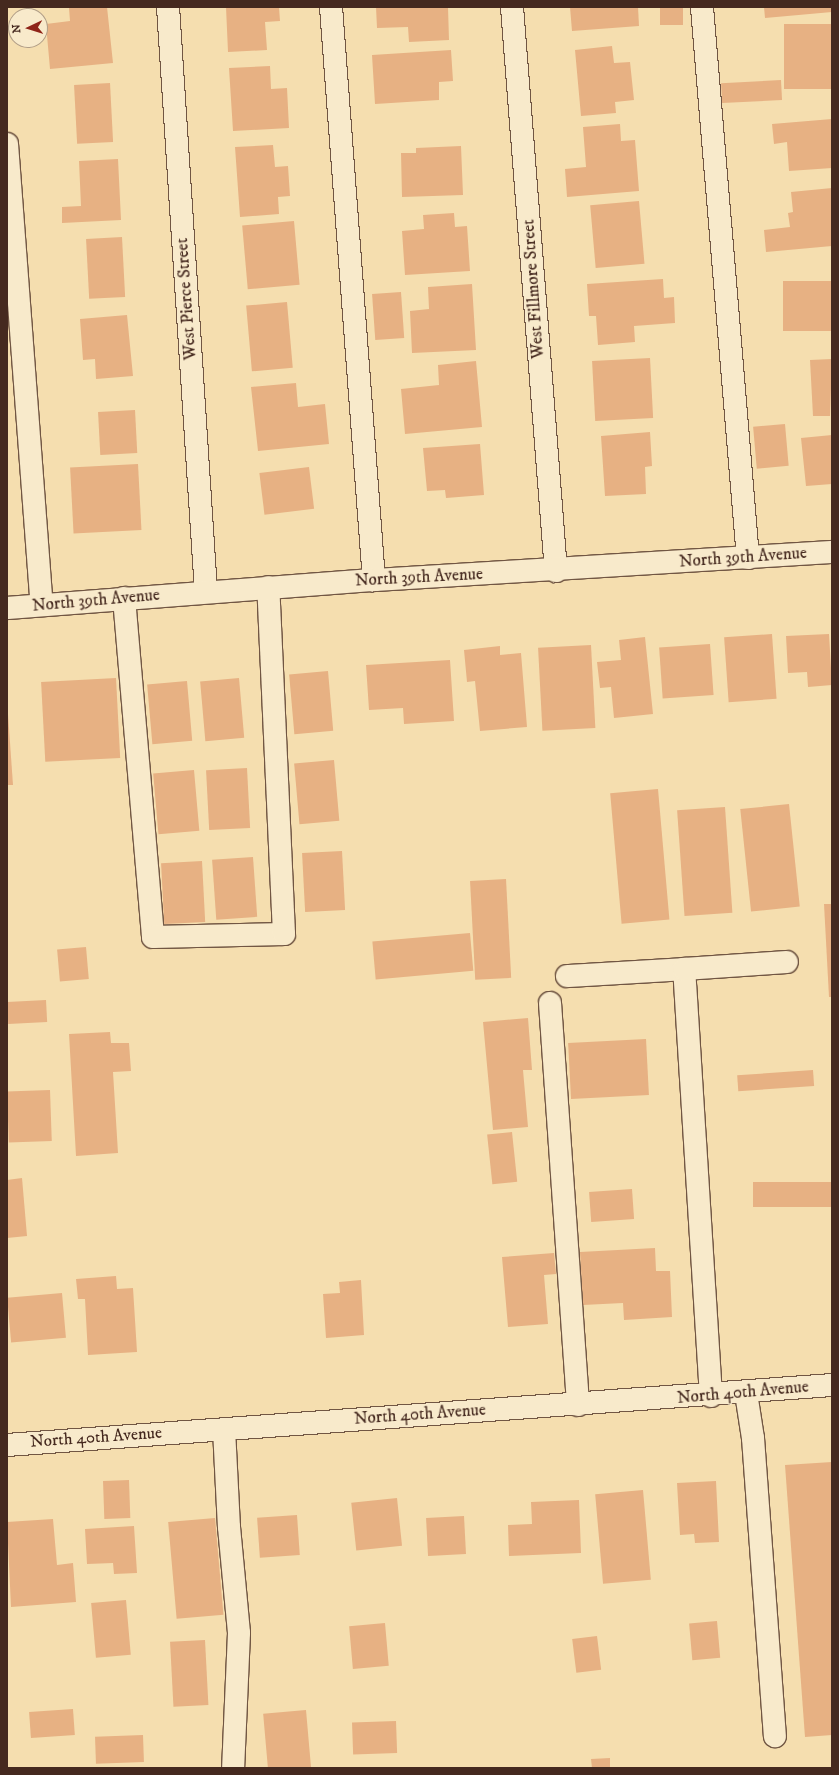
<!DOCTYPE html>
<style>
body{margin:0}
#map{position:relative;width:839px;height:1775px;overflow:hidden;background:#f5deaf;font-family:"IM FELL DW Pica",serif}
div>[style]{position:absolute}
.building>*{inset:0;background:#e7b183;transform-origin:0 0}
.roads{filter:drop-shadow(1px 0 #715643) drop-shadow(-1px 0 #715643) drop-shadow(0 1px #715643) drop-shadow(0 -1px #715643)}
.minor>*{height:22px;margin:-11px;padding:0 11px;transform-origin:11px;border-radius:11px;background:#f8eacb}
span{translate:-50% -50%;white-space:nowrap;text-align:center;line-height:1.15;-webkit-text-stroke:3px #f8eacb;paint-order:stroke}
.street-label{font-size:17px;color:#45291f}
.frame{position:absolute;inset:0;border:8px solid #45291f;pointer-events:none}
.north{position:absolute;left:8px;top:8px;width:40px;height:40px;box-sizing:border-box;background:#f8eacb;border:1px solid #b09d86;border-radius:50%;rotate:266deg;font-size:11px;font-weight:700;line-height:16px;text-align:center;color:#45291f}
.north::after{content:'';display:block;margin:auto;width:14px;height:18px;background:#8f2418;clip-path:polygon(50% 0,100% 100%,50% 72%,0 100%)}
</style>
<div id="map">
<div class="building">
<i style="clip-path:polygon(79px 7px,107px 7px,113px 63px,50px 69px,46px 24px,70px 21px,69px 8px)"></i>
<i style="clip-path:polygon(226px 7px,279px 7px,280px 21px,265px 22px,267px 50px,228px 52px)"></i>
<i style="clip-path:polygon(376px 7px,448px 7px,449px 40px,409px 42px,408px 27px,377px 28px)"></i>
<i style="clip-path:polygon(570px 7px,638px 7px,639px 26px,572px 31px)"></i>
<i style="left:660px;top:7px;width:23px;height:18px"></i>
<i style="clip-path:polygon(764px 7px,832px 7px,832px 12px,765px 18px)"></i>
<i style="left:832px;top:24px;width:65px;height:48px;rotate:90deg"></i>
<i style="clip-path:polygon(612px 46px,614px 63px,630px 62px,634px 100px,615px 102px,616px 113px,581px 116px,575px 50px)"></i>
<i style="clip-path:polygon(451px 50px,453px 81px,439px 82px,439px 100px,375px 104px,372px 55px)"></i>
<i style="clip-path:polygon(270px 66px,271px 89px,287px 88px,289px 128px,233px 131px,229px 68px)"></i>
<i style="left:781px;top:80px;width:20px;height:60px;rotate:87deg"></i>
<i style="left:110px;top:83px;width:59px;height:36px;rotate:87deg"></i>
<i style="clip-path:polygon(832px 119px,832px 168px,789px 171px,787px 142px,774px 144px,772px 124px)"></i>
<i style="clip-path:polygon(620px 124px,621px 141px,635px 140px,639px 191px,567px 197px,565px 169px,586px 167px,583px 127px)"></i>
<i style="clip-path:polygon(273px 145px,275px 167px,288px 166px,290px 196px,278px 197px,279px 214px,240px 217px,235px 147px)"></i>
<i style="clip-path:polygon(461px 146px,463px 195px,402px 197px,401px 153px,416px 153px,416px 148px)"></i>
<i style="clip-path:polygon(118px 159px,121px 220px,62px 223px,62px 207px,81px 206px,79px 161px)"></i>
<i style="clip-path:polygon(832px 188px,832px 246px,766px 252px,764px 230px,790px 227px,788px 213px,793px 212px,791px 192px)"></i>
<i style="left:639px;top:201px;width:63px;height:49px;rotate:85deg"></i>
<i style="clip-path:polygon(454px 213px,455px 227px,467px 226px,470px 271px,405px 275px,402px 231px,424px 229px,423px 215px)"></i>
<i style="left:294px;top:221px;width:64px;height:52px;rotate:85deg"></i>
<i style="left:122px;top:237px;width:60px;height:36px;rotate:87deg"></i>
<i style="clip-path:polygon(663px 279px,664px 298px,674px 297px,675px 323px,634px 326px,635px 342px,598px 345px,596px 316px,589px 316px,587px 284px)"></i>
<i style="left:832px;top:281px;width:50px;height:49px;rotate:90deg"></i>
<i style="clip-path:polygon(472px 284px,476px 350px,412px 353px,410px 311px,429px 309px,428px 287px)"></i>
<i style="left:401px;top:292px;width:46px;height:29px;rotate:86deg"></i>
<i style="left:287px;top:302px;width:66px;height:41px;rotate:85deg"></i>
<i style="clip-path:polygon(127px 315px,133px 376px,96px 379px,95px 359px,83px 360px,80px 319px)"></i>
<i style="left:650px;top:358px;width:60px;height:58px;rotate:87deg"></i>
<i style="clip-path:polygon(832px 359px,830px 416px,813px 416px,810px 360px)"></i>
<i style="clip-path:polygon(476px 361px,482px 427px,405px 434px,401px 389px,439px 385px,438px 365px)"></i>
<i style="clip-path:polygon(296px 383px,298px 407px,325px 404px,329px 444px,258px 451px,251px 387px)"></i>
<i style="left:135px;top:410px;width:43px;height:37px;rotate:87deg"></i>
<i style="left:785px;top:424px;width:42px;height:32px;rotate:85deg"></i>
<i style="clip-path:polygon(650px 432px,652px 466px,645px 467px,646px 494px,605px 496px,601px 436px)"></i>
<i style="clip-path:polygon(832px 435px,832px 484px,806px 486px,801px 438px)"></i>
<i style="clip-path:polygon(480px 444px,484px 495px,446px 498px,445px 490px,427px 491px,423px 448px)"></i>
<i style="left:138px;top:464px;width:66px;height:68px;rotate:87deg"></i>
<i style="left:309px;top:467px;width:42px;height:50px;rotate:83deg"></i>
<i style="left:772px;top:634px;width:65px;height:48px;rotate:86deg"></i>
<i style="clip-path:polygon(829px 634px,832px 685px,808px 687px,807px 672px,788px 673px,786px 636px)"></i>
<i style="clip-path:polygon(645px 637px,653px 714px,614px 718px,611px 687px,600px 688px,597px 662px,621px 660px,619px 640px)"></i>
<i style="left:710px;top:644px;width:51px;height:51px;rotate:86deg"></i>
<i style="left:591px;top:645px;width:83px;height:53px;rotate:87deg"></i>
<i style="clip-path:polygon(500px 646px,500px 655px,521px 653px,527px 727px,480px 731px,475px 681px,467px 682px,464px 650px)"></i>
<i style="clip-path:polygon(450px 660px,454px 721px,404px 724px,403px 708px,369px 710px,366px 665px)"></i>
<i style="left:328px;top:671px;width:60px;height:39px;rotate:85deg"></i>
<i style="left:116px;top:678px;width:80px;height:75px;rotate:87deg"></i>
<i style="left:239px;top:678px;width:60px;height:39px;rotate:85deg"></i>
<i style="left:187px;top:681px;width:60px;height:40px;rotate:85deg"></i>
<i style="clip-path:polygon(7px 700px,13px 785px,7px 785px)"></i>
<i style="left:334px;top:760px;width:61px;height:40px;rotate:85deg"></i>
<i style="left:247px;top:768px;width:60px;height:41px;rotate:87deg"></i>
<i style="left:194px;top:770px;width:61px;height:41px;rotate:85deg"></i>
<i style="left:658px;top:789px;width:131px;height:48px;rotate:85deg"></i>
<i style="left:789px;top:804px;width:103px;height:49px;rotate:84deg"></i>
<i style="left:725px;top:807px;width:106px;height:48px;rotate:86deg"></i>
<i style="left:342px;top:851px;width:59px;height:40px;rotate:87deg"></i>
<i style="left:253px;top:857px;width:60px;height:41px;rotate:86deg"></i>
<i style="left:202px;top:861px;width:61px;height:41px;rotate:87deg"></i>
<i style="left:506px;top:879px;width:99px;height:36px;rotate:87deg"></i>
<i style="clip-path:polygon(824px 904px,832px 904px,832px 997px,829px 997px)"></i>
<i style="left:470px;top:933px;width:38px;height:98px;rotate:85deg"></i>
<i style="left:86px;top:947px;width:32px;height:29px;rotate:85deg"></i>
<i style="left:46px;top:1000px;width:22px;height:39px;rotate:87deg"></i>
<i style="clip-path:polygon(528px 1018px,532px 1070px,523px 1070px,528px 1127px,493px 1130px,483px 1022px)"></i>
<i style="clip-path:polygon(110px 1032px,111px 1043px,129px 1043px,131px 1071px,113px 1072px,118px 1153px,76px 1156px,69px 1034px)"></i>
<i style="left:646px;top:1039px;width:56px;height:78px;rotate:87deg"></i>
<i style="left:813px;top:1070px;width:16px;height:76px;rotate:86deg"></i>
<i style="left:50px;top:1090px;width:51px;height:43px;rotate:88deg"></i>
<i style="left:512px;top:1132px;width:50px;height:25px;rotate:84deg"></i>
<i style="clip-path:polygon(22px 1178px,27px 1236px,7px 1238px,7px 1180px)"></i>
<i style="left:832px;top:1182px;width:25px;height:79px;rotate:90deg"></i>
<i style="left:632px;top:1189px;width:30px;height:43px;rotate:86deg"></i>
<i style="clip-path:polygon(655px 1248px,656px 1271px,670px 1271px,672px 1317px,624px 1320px,623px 1303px,583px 1305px,580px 1252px)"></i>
<i style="clip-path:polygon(554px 1253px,556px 1274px,544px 1275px,548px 1324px,508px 1327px,502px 1257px)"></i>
<i style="clip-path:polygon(116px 1276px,117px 1289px,133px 1288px,137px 1352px,88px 1355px,85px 1299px,78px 1299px,76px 1279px)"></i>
<i style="clip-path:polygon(361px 1280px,364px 1335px,326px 1338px,323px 1294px,340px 1293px,339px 1282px)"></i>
<i style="left:62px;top:1293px;width:45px;height:55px;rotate:85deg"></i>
<i style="clip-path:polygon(832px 1462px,832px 1735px,805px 1737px,785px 1465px)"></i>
<i style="left:129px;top:1480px;width:38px;height:26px;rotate:88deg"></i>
<i style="clip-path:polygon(716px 1481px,719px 1542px,695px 1543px,694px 1534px,680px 1535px,677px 1483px)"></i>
<i style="left:643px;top:1490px;width:90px;height:48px;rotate:85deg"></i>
<i style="left:397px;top:1498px;width:48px;height:46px;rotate:84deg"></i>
<i style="clip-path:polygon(579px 1500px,581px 1553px,509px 1556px,508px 1525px,532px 1524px,531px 1502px)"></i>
<i style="left:297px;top:1515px;width:40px;height:40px;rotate:86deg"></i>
<i style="left:464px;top:1516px;width:38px;height:38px;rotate:87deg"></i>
<i style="left:215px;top:1518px;width:97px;height:47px;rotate:85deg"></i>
<i style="clip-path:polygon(53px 1519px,57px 1565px,73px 1563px,76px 1602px,11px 1607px,7px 1522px)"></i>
<i style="clip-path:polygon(134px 1526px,137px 1573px,114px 1574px,113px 1563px,87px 1564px,85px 1529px)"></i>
<i style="left:126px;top:1600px;width:55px;height:35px;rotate:85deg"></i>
<i style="left:717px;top:1621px;width:37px;height:28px;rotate:85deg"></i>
<i style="left:385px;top:1623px;width:43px;height:36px;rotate:85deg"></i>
<i style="left:597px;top:1636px;width:34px;height:25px;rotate:83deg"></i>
<i style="left:205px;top:1640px;width:65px;height:35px;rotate:87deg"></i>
<i style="left:73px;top:1709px;width:26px;height:44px;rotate:86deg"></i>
<i style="left:306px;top:1710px;width:58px;height:43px;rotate:85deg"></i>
<i style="left:396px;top:1721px;width:32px;height:44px;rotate:88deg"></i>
<i style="left:143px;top:1735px;width:27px;height:48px;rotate:88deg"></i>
<i style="clip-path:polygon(610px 1758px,610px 1768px,592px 1768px,591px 1759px)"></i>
</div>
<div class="roads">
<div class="minor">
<i style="left:168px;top:7px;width:586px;rotate:86.28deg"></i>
<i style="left:331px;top:7px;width:575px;rotate:85.71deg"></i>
<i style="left:512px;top:7px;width:566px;rotate:85.54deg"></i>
<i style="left:702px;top:7px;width:553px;rotate:85.23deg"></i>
<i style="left:7px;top:144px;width:462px;rotate:85.7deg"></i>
<i style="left:124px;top:598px;width:340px;rotate:85.1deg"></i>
<i style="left:153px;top:937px;width:131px;rotate:-1.3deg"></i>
<i style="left:284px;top:934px;width:347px;rotate:-92.6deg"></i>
<i style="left:7px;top:608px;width:368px;rotate:-4.4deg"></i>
<i style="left:374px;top:580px;width:459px;rotate:-3.5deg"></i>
<i style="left:567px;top:976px;width:117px;rotate:-3.4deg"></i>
<i style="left:550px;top:1003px;width:403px;rotate:86deg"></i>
<i style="left:746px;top:1393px;width:46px;rotate:81.2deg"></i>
<i style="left:753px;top:1438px;width:299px;rotate:85.8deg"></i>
<i style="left:711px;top:1396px;width:428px;rotate:-93.6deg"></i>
<i style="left:684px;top:969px;width:103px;rotate:-3.9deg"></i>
<i style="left:224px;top:1429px;width:98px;rotate:87.1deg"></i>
<i style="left:229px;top:1527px;width:106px;rotate:84.6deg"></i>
<i style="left:239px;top:1633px;width:135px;rotate:92.5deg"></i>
<i style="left:7px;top:1445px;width:827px;rotate:-4.16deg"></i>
</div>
</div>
<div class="street-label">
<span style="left:534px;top:289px;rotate:-94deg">West Fillmore Street</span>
<span style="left:187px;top:299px;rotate:-94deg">West Pierce Street</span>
<span style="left:743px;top:558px;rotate:-4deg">North 39th Avenue</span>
<span style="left:419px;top:578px;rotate:-3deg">North 39th Avenue</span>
<span style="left:96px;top:601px;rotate:-5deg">North 39th Avenue</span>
<span style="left:743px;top:1393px;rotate:-5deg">North 40th Avenue</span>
<span style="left:420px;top:1415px;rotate:-4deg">North 40th Avenue</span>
<span style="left:96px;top:1438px;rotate:-4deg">North 40th Avenue</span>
</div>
<div class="frame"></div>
<div class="north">N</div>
</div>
